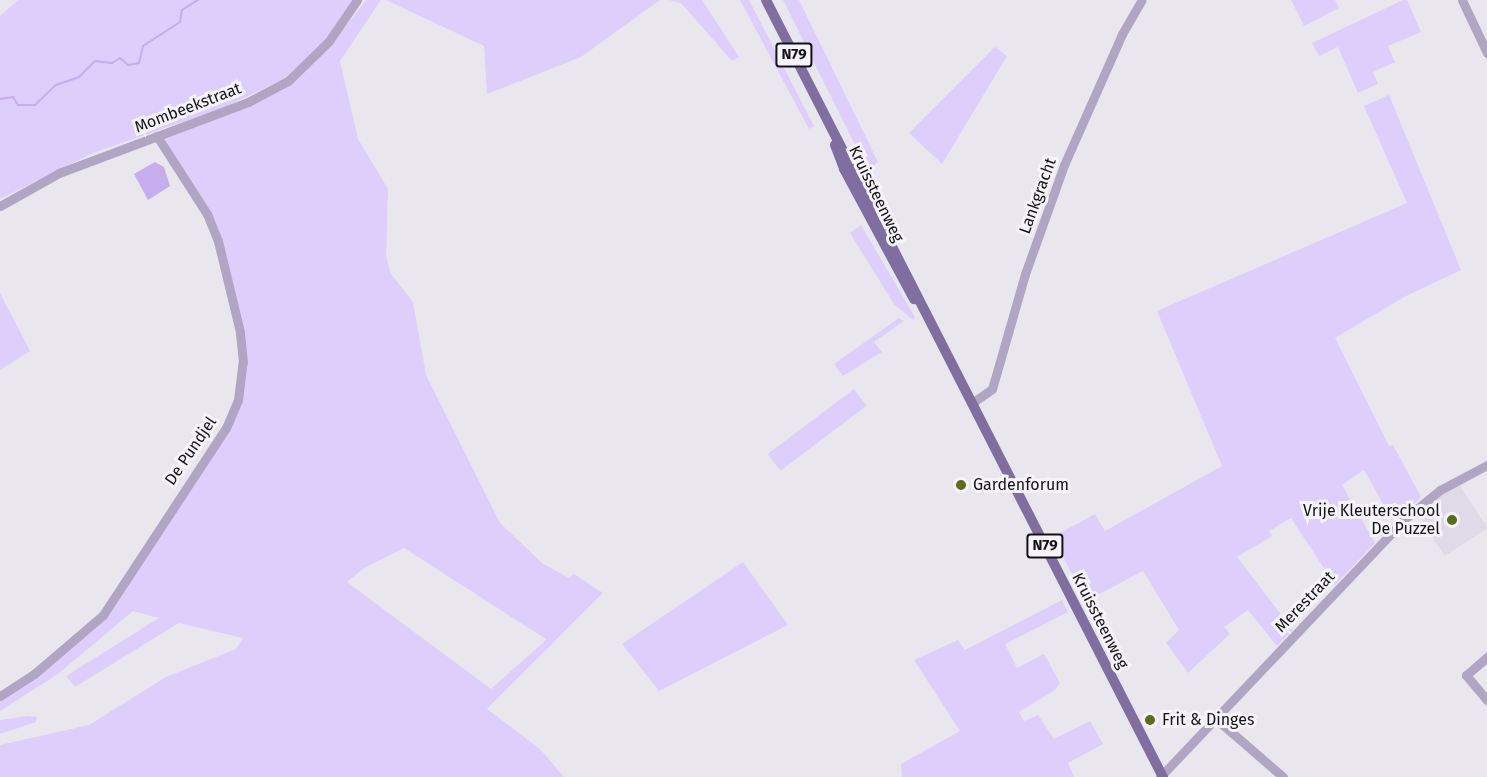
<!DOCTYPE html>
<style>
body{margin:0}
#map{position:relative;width:1487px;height:777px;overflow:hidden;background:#e9e7ed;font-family:"Fira Sans",sans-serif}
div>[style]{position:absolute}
.built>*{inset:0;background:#dfdae7;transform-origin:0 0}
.green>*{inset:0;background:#decefb;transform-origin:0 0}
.water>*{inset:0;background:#c5adee}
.stream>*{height:2px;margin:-1px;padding:0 1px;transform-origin:1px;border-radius:1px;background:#c5adee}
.minor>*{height:9px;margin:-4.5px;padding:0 4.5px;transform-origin:4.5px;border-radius:4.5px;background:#b0a6c3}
.major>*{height:10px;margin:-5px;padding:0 5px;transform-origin:5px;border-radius:5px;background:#816ea1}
.dots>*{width:16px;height:16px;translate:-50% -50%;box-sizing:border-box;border:3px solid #f6f4fa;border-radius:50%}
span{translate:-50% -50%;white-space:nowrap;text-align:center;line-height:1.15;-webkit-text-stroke:6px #f6f4fa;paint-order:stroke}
.shield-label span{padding:2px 4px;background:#f6f4fa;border:2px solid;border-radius:4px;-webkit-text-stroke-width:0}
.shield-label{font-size:15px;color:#131214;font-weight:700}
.street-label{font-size:16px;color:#131214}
.poi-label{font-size:16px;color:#131214}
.left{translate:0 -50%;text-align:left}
.right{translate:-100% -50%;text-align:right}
</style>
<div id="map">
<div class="built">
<i style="left:1458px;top:483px;width:54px;height:51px;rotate:57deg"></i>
</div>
<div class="green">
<i style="clip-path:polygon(18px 0,354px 0,328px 38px,284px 79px,223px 108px,93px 153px,0 199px,0 16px)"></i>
<i style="clip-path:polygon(evenodd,366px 0,381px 0,340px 61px,358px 139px,388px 189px,386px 256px,391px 274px,413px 302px,426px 375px,500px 523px,542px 563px,569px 578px,574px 574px,603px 593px,487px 709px,540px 749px,564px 777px,0 777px,0 745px,89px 725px,166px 677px,236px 649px,243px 638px,179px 623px,75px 687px,66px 676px,159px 618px,133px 611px,58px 674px,0 711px,0 700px,49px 668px,115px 607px,238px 412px,245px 382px,242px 325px,234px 289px,225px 255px,164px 137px,277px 92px,329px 48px,366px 0,404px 548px,546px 639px,546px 640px,491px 689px,347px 582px,364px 568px,404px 548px)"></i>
<i style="clip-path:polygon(386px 0,660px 0,581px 57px,487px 94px,484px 46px)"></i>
<i style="clip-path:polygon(669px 0,702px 0,739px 57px,732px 61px,681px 3px)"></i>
<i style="clip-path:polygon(740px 0,749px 0,814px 126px,809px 129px)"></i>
<i style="clip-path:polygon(783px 0,799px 0,878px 162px,868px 171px)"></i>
<i style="clip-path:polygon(1291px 0,1335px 0,1339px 8px,1304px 26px)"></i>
<i style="clip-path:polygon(1403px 0,1407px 0,1421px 32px,1388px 46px,1395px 62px,1373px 72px,1378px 84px,1358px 93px,1338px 47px,1319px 56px,1312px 43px)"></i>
<i style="clip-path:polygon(995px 47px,1007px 56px,942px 164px,909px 133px)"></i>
<i style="clip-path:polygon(1389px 95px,1461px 270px,1404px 297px,1335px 338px,1389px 446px,1393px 445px,1421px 497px,1394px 523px,1364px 470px,1342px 485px,1375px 543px,1335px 585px,1291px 518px,1269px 531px,1272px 536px,1237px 557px,1293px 630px,1277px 646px,1248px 610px,1224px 627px,1230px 634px,1188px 673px,1166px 643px,1179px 630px,1143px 571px,1086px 601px,1053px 537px,1095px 514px,1105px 531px,1222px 466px,1157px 311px,1407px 203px,1364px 106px)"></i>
<i style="clip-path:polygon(861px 225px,915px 317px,913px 320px,894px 304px,850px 233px)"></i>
<i style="clip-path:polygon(0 293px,30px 351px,0 370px)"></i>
<i style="clip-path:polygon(899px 318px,904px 321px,874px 342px,882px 352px,843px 376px,834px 364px)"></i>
<i style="left:854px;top:389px;width:21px;height:108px;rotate:53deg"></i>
<i style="clip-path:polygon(743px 562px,788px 625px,659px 691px,622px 644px)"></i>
<i style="clip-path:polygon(1062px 600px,1068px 612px,1005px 644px,1017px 668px,1044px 654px,1060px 683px,1055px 690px,1019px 712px,1024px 721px,1038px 715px,1054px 739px,1090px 721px,1103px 744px,1068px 763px,1074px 777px,902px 777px,901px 764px,960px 731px,914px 660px,958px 640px,965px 650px)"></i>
<i style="clip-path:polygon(28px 716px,37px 717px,36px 722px,0 734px,0 720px)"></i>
</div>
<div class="water">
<i style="clip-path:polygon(155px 162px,164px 167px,170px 186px,148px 200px,134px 174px)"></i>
</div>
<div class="stream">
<i style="left:0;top:99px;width:13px;rotate:-9deg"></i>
<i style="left:13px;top:97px;width:9px;rotate:58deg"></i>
<i style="left:18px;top:105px;width:17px"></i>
<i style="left:35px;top:105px;width:29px;rotate:-44deg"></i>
<i style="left:56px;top:85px;width:24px;rotate:-19deg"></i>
<i style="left:79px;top:77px;width:23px;rotate:-45deg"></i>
<i style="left:95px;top:61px;width:17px;rotate:7deg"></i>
<i style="left:112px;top:63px;width:9px;rotate:-32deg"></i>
<i style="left:120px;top:58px;width:11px;rotate:41deg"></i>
<i style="left:128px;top:65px;width:11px;rotate:-10deg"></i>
<i style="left:139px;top:63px;width:17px;rotate:-77deg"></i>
<i style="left:143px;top:46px;width:44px;rotate:-33deg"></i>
<i style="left:180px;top:22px;width:12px;rotate:-81deg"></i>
<i style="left:182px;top:10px;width:19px;rotate:-32deg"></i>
</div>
<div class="minor">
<i style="left:1462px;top:0;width:59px;rotate:64.7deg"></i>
<i style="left:0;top:206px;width:68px;rotate:-29.2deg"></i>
<i style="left:59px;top:173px;width:202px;rotate:-20.6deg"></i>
<i style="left:248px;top:102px;width:45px;rotate:-27.7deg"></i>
<i style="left:288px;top:81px;width:57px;rotate:-44.3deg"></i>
<i style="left:329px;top:41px;width:50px;rotate:-55.7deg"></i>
<i style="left:972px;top:403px;width:24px;rotate:-35deg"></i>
<i style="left:992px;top:389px;width:120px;rotate:-74deg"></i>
<i style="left:1025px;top:274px;width:116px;rotate:-70.3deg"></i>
<i style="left:1064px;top:165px;width:143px;rotate:-66.1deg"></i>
<i style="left:1122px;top:34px;width:39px;rotate:-60deg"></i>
<i style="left:1487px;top:657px;width:28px;rotate:139deg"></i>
<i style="left:1466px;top:675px;width:33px;rotate:50deg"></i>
<i style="left:0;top:696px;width:40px;rotate:-32.9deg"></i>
<i style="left:34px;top:674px;width:91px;rotate:-40.5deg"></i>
<i style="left:103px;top:615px;width:224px;rotate:-56.7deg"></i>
<i style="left:226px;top:428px;width:30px;rotate:-67deg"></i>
<i style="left:238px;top:400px;width:38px;rotate:-83deg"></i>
<i style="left:243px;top:362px;width:30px;rotate:-96deg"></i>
<i style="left:240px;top:332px;width:94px;rotate:-103.6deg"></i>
<i style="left:218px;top:241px;width:29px;rotate:-112deg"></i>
<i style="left:207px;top:214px;width:93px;rotate:-122.7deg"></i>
<i style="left:1215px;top:718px;width:90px;rotate:40.9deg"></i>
<i style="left:1160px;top:777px;width:359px;rotate:-46.5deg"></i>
<i style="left:1407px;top:517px;width:43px;rotate:-39.3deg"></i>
<i style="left:1440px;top:490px;width:53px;rotate:-28deg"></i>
</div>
<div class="major">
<i style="left:766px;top:0;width:873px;rotate:62.94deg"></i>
<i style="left:835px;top:145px;width:26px;rotate:69deg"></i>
<i style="left:844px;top:169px;width:148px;rotate:61.7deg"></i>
</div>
<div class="dots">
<i style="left:961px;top:485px;background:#5c6d1a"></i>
<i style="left:1452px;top:520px;background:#5c6d1a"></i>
<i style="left:1150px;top:720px;background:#5c6d1a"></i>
</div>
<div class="shield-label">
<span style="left:794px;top:55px">N79</span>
<span style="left:1045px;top:546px">N79</span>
</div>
<div class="street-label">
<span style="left:188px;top:108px;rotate:-21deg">Mombeekstraat</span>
<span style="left:876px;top:194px;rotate:64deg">Kruissteenweg</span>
<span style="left:1038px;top:196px;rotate:-70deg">Lankgracht</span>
<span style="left:191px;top:451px;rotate:-56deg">De Pundjel</span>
<span style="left:1305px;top:602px;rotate:-46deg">Merestraat</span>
<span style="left:1100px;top:621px;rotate:63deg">Kruissteenweg</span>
</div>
<div class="poi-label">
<span class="left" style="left:973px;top:485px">Gardenforum</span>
<span class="right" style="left:1440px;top:520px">Vrije Kleuterschool<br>De Puzzel</span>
<span class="left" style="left:1162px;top:720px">Frit &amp; Dinges</span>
</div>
</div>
